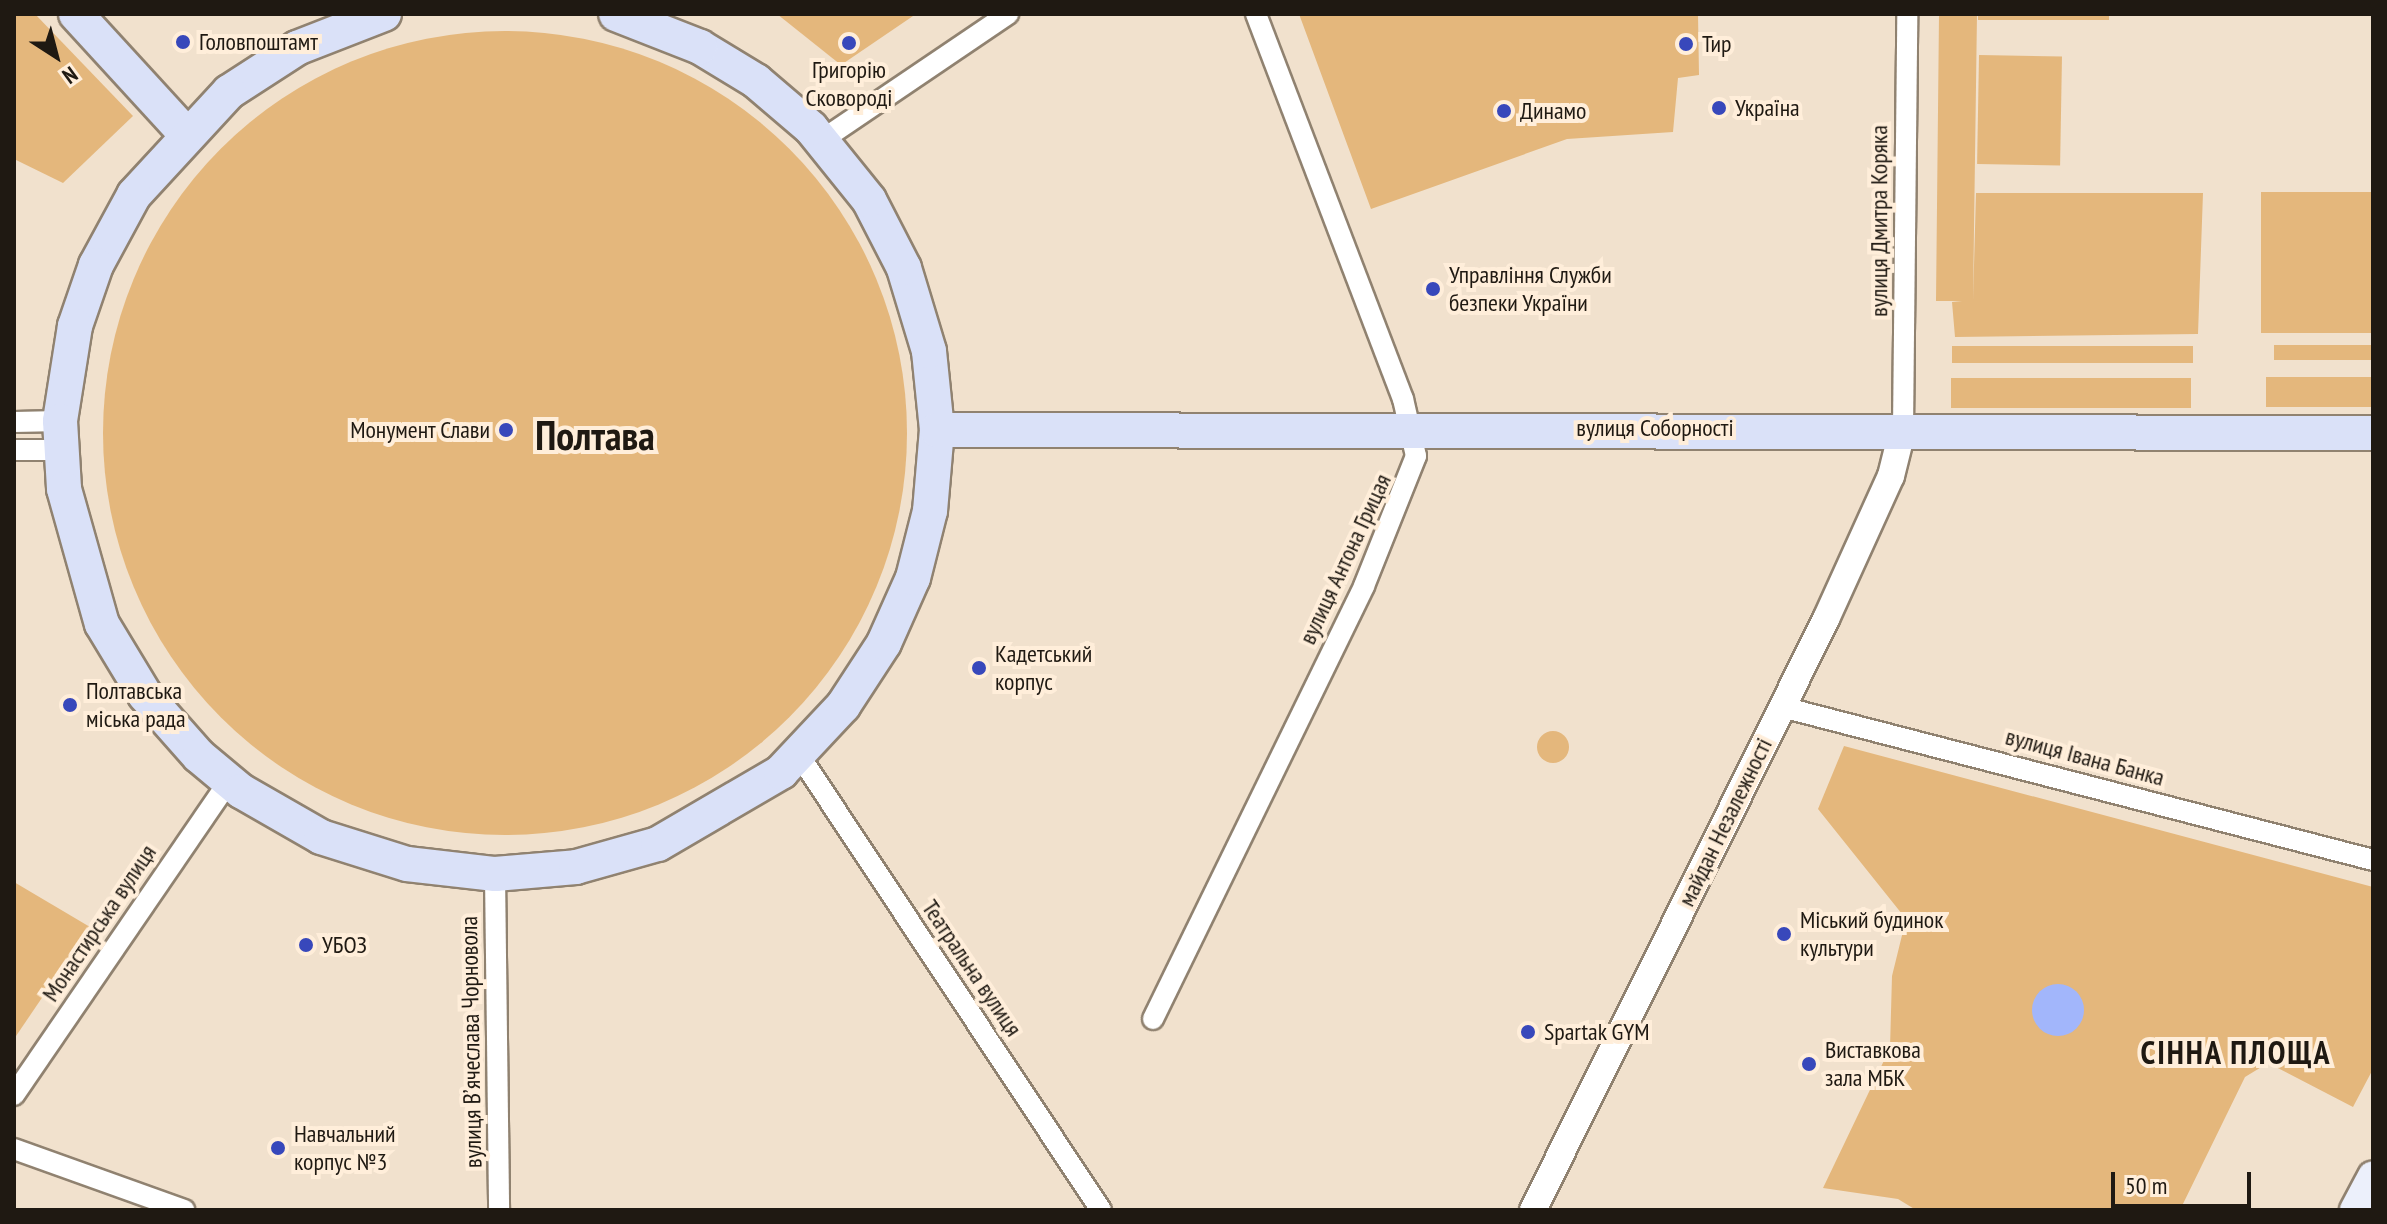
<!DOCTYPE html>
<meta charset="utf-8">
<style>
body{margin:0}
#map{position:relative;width:2387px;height:1224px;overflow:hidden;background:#f1e1cd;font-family:"PT Sans Narrow",sans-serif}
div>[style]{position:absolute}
.green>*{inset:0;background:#e4b77c;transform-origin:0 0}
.round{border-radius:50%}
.water>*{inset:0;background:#a2b6fb}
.roads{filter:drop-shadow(2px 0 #908270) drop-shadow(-2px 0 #908270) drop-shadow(0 2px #908270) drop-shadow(0 -2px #908270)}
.minor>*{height:20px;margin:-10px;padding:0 10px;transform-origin:10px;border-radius:10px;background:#fff}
.tertiary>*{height:26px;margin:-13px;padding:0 13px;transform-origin:13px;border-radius:13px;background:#fff}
.secondary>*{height:30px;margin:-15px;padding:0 15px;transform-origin:15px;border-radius:15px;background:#ecf0fb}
.primary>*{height:34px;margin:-17px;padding:0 17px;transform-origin:17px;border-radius:17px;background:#dae1f8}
.dots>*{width:22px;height:22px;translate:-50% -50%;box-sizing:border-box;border:4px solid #ffeeda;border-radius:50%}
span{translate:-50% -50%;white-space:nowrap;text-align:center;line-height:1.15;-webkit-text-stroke:8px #ffeeda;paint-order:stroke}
.poi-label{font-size:24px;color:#1f1912}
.left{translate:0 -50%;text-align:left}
.right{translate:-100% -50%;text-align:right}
.street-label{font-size:24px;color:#1f1912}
.district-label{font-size:32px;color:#1f1912;font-weight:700;letter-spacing:2px}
.town-label{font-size:40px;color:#1f1912;font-weight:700}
.frame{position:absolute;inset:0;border:16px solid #1f1912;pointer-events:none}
.north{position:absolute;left:16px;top:16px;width:80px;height:80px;-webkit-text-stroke:6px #ffeeda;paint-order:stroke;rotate:144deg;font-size:22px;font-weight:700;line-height:32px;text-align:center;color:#1f1912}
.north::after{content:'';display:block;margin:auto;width:28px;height:36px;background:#1f1912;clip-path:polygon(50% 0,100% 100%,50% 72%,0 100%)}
.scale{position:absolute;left:2111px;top:1172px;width:140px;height:36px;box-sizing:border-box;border:4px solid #1f1912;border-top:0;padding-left:10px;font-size:24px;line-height:28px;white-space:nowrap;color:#1f1912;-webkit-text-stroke:6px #ffeeda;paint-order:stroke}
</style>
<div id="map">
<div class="green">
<i style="clip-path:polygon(14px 14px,35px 14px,133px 116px,63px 183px,14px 159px)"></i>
<i style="clip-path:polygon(777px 14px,916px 14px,841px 65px)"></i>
<i style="clip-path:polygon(1299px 14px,1698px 14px,1699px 75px,1678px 78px,1673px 132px,1567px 139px,1371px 209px)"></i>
<i style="clip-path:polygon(1939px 14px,1977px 14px,1973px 301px,1976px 193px,2203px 193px,2198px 334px,1955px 337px,1952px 302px,1962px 301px,1936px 301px)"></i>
<i style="left:1978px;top:14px;width:131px;height:6px"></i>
<i class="round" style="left:103px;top:31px;width:804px;height:804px"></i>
<i style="left:1979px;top:55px;width:83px;height:109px;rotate:1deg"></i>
<i style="left:2261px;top:192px;width:112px;height:141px"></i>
<i style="left:2373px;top:345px;width:15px;height:99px;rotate:90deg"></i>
<i style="left:1952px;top:346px;width:241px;height:17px"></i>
<i style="left:2373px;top:377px;width:30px;height:107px;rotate:90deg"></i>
<i style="left:2191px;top:378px;width:30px;height:240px;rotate:90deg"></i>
<i class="round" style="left:1537px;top:731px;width:32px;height:32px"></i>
<i style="clip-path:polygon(1844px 746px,2373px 887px,2373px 1069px,2353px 1107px,2268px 1063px,2245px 1077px,2180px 1210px,1916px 1210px,1898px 1199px,1823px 1188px,1890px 1048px,1892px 976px,1906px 919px,1818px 809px)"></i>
<i style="clip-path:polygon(14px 882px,90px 927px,14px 1039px)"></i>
</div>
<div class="water">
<i class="round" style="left:2032px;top:984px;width:52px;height:52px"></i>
</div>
<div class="roads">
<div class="minor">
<i style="left:822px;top:140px;width:225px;rotate:-34.1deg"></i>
<i style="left:14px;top:422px;width:46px;rotate:-1.2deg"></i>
<i style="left:1903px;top:428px;width:414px;rotate:-89.4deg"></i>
<i style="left:14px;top:450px;width:47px"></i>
<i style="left:1782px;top:707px;width:610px;rotate:14.51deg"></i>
<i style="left:799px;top:755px;width:546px;rotate:56.43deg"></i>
<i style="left:495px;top:874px;width:336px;rotate:89.3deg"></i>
<i style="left:1153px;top:1019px;width:482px;rotate:-64deg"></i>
<i style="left:1364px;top:586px;width:140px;rotate:-68.2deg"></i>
<i style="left:1416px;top:456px;width:58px;rotate:-102.8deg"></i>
<i style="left:1403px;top:399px;width:412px;rotate:-110.9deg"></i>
<i style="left:14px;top:1095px;width:379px;rotate:-55.6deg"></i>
<i style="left:14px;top:1149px;width:181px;rotate:19.7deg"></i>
</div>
<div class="tertiary">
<i style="left:1533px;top:1210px;width:660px;rotate:-63.63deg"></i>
<i style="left:1826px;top:619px;width:157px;rotate:-65.6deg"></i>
<i style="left:1891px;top:476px;width:49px;rotate:-76deg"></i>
</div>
<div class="secondary">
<i style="left:2355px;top:1210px;width:38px;rotate:-62deg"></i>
</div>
<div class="primary">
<i style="left:76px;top:14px;width:160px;rotate:47.5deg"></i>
<i style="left:384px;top:14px;width:93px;rotate:158.7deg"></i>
<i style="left:297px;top:48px;width:81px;rotate:147.1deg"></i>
<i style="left:229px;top:92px;width:140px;rotate:132.7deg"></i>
<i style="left:134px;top:195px;width:80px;rotate:118.5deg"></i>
<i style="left:96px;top:265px;width:65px;rotate:109deg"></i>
<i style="left:75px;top:326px;width:96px;rotate:99deg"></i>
<i style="left:60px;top:421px;width:68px;rotate:86.6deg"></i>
<i style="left:64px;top:489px;width:140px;rotate:74.3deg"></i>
<i style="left:102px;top:624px;width:83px;rotate:58.8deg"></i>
<i style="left:145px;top:695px;width:81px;rotate:48.5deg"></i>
<i style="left:199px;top:756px;width:55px;rotate:39.8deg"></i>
<i style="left:241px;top:791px;width:92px;rotate:29.9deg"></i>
<i style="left:321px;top:837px;width:90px;rotate:17.4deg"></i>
<i style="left:407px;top:864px;width:89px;rotate:6.5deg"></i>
<i style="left:495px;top:874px;width:81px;rotate:-4.9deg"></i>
<i style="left:576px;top:867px;width:85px;rotate:-15.7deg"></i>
<i style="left:658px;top:844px;width:143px;rotate:-30.3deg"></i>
<i style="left:781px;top:772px;width:91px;rotate:-46.8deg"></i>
<i style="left:843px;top:706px;width:75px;rotate:-56.9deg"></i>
<i style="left:884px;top:643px;width:71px;rotate:-66deg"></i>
<i style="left:913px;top:578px;width:69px;rotate:-75.8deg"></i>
<i style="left:930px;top:511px;width:81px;rotate:-85.1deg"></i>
<i style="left:937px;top:430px;width:79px;rotate:-95.8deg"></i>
<i style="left:929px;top:351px;width:87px;rotate:-106.8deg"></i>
<i style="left:904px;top:268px;width:76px;rotate:-117.2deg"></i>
<i style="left:869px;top:200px;width:92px;rotate:-128.9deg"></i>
<i style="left:811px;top:128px;width:72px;rotate:-139.5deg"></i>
<i style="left:756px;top:81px;width:66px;rotate:-148.7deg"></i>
<i style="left:700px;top:47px;width:90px;rotate:-158.6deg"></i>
<i style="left:937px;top:430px;width:1436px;rotate:0.12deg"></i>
</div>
</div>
<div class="dots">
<i style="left:183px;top:42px;background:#3848bb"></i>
<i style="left:849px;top:43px;background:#3848bb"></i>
<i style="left:1686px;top:44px;background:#3848bb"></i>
<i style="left:1719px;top:108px;background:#3848bb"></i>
<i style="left:1504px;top:111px;background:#3848bb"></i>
<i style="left:1433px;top:289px;background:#3848bb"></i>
<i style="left:506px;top:430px;background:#3848bb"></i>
<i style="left:979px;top:668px;background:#3848bb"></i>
<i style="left:70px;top:705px;background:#3848bb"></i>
<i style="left:1784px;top:934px;background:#3848bb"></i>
<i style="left:306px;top:945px;background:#3848bb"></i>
<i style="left:1528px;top:1032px;background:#3848bb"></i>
<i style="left:1809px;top:1064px;background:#3848bb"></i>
<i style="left:278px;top:1148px;background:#3848bb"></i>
</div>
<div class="poi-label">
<span class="left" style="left:199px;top:42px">Головпоштамт</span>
<span class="left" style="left:1702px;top:44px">Тир</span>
<span style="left:849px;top:84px">Григорію<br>Сковороді</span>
<span class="left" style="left:1735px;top:108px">Україна</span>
<span class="left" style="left:1520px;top:111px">Динамо</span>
<span class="left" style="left:1449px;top:289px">Управління Служби<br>безпеки України</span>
<span class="right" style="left:490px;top:430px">Монумент Слави</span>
<span class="left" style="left:995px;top:668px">Кадетський<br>корпус</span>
<span class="left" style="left:86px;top:705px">Полтавська<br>міська рада</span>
<span class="left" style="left:1800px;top:934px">Міський будинок<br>культури</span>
<span class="left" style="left:322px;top:945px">УБОЗ</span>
<span class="left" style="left:1544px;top:1032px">Spartak GYM</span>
<span class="left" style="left:1825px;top:1064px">Виставкова<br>зала МБК</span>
<span class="left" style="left:294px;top:1148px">Навчальний<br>корпус №3</span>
</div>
<div class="street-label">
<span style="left:1879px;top:221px;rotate:-90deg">вулиця Дмитра Коряка</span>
<span style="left:1655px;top:428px">вулиця Соборності</span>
<span style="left:1345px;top:559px;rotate:-65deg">вулиця Антона Грицая</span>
<span style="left:2085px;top:757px;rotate:15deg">вулиця Івана Банка</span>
<span style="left:1725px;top:822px;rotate:-64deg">майдан Незалежності</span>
<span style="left:99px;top:923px;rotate:-56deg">Монастирська вулиця</span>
<span style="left:972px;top:968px;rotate:56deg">Театральна вулиця</span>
<span style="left:471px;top:1042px;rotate:-91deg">вулиця Вʼячеслава Чорновола</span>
</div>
<div class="district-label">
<span style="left:2236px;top:1052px">СІННА ПЛОЩА</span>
</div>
<div class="town-label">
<span style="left:595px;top:435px">Полтава</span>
</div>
<div class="frame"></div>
<div class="north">N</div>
<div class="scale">50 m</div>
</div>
